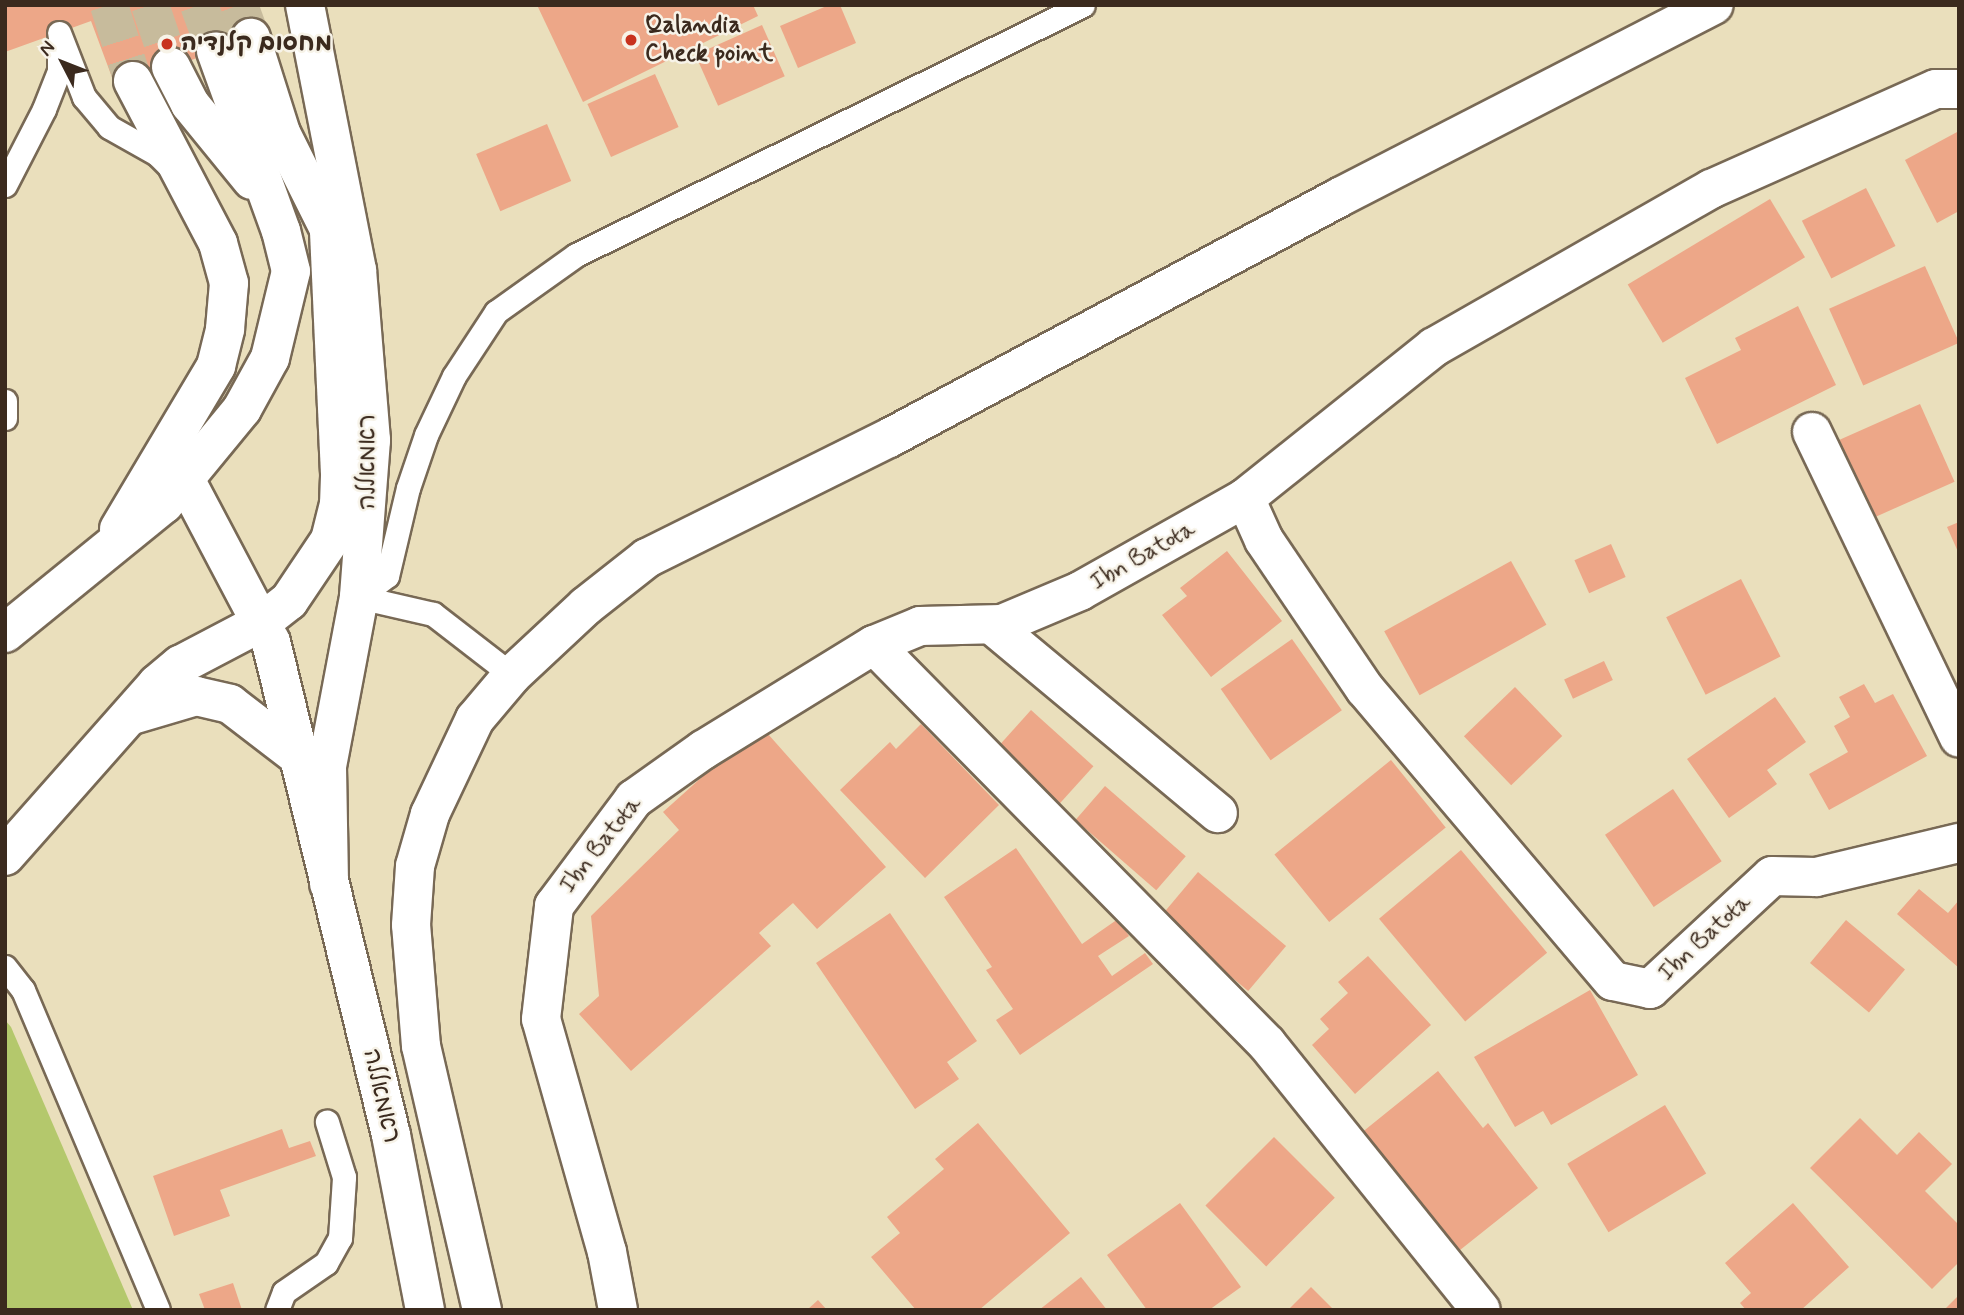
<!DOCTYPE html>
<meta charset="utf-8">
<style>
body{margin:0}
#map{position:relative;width:1964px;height:1315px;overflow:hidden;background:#eadfbc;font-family:Mynerve,"Playpen Sans Hebrew",sans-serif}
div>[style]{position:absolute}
.green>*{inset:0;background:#b4c86c}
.building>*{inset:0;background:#eda788;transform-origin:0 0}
.highway-tunnel>*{height:38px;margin-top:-19px;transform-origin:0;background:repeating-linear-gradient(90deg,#c7bb9c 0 38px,transparent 0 57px)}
.roads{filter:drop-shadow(2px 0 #786955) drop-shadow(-2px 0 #786955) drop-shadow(0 2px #786955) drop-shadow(0 -2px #786955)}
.lane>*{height:23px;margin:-11.5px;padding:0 11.5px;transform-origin:11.5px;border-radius:11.5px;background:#fff}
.street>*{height:38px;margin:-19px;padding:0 19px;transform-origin:19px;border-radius:19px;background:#fff}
.secondary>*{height:38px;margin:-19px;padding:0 19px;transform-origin:19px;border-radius:19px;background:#fff}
.highway>*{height:38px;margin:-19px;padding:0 19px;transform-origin:19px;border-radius:19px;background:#fff}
.dots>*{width:19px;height:19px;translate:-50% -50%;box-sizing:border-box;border:4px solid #f7f3e8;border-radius:50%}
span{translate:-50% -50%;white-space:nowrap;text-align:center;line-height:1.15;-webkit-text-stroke:5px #f7f3e8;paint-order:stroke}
.poi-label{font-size:24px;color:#3b2a1e;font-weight:700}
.left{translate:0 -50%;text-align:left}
.street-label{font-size:24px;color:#3b2a1e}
.frame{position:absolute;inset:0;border:7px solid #3b2a1e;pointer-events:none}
.north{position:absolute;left:28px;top:28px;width:70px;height:70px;-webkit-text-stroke:5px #f7f3e8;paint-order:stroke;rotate:312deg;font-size:19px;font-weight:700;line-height:28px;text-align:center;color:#3b2a1e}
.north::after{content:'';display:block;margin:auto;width:24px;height:32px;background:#3b2a1e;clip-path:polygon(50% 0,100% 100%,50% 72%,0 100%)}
</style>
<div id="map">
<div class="green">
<i style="clip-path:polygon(5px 1020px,11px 1027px,133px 1310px,5px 1310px)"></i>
</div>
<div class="building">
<i style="clip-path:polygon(5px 5px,254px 5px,264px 33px,116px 88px,91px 21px,5px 52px)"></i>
<i style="clip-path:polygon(537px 5px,753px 5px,758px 16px,583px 102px)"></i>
<i style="clip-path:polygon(829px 5px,840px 5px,856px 43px,798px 68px,780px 26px)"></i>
<i style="left:762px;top:25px;width:56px;height:73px;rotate:66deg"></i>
<i style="left:655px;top:74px;width:58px;height:74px;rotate:66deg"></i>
<i style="left:547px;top:124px;width:62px;height:77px;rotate:67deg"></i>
<i style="clip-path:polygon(1959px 131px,1959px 211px,1937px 223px,1905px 160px)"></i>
<i style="left:1866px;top:188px;width:65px;height:72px;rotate:63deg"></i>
<i style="left:1770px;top:199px;width:68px;height:166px;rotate:59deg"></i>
<i style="left:1925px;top:266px;width:84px;height:105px;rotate:66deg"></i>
<i style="clip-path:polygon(1798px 306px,1836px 385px,1717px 444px,1685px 378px,1741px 350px,1735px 338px)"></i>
<i style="left:1920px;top:404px;width:85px;height:99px;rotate:66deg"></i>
<i style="clip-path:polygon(1959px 522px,1959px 554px,1947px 527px)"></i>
<i style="left:1611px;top:544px;width:36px;height:40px;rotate:66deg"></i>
<i style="clip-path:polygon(1227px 551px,1282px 621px,1211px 677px,1162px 615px,1187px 596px,1180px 588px)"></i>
<i style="left:1511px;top:561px;width:73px;height:145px;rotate:61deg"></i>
<i style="left:1741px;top:579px;width:87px;height:84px;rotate:63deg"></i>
<i style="left:1292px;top:639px;width:87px;height:87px;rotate:55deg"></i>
<i style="left:1604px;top:661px;width:21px;height:44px;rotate:65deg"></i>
<i style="clip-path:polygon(1864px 684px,1875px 703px,1893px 694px,1927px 756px,1829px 810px,1809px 774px,1848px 752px,1834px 726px,1850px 717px,1839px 697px)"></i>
<i style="left:1515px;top:687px;width:68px;height:71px;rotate:46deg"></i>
<i style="clip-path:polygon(1775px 697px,1806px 742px,1767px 770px,1777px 784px,1729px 818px,1687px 759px)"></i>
<i style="left:1031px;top:710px;width:84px;height:50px;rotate:42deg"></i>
<i style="clip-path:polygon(921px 724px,999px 805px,925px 878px,840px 790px,890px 742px,896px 749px)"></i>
<i style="clip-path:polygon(760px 725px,886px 867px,817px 929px,793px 903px,759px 933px,771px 946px,631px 1071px,579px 1014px,599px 996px,591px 916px,679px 830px,663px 812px)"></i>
<i style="left:1391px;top:760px;width:87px;height:150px;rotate:51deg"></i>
<i style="left:1105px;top:786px;width:107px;height:45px;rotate:41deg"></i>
<i style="left:1673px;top:789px;width:87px;height:82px;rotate:56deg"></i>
<i style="clip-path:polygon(1016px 848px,1082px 944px,1118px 919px,1129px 936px,1098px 956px,1112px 976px,1145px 953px,1153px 964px,1020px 1055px,996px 1020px,1013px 1009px,986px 970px,992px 967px,944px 897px)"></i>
<i style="left:1461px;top:850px;width:134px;height:107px;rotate:50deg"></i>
<i style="left:1198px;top:872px;width:115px;height:59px;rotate:40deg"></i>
<i style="clip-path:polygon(1919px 889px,1948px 913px,1959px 900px,1959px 968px,1897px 914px)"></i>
<i style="clip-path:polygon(890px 913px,977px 1041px,947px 1062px,959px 1079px,915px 1109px,816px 963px)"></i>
<i style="left:1846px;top:920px;width:77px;height:56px;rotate:40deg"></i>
<i style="clip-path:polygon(1368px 956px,1431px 1025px,1355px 1094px,1312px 1045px,1329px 1029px,1320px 1019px,1348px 993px,1338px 982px)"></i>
<i style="clip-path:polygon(1590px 990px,1638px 1075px,1551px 1125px,1543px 1111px,1515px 1127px,1474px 1057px)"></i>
<i style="clip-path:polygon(1438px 1071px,1483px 1128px,1488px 1123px,1538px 1188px,1450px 1258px,1355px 1138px)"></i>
<i style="left:1665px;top:1105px;width:80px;height:114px;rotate:59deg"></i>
<i style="clip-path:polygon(1860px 1118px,1897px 1155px,1919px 1132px,1952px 1164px,1925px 1191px,1959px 1225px,1959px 1262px,1932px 1289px,1810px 1168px)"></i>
<i style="clip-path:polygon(978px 1123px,1070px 1233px,979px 1310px,916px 1310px,871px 1257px,900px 1233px,887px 1217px,944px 1169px,935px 1159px)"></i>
<i style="clip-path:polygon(282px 1129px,289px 1148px,310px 1141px,316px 1156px,220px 1190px,230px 1216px,174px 1236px,153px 1176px)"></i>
<i style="left:1274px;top:1137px;width:86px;height:97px;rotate:45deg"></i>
<i style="clip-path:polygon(1180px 1203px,1241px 1287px,1209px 1310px,1147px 1310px,1107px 1255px)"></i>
<i style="clip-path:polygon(1793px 1203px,1849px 1267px,1801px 1310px,1746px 1310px,1740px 1303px,1751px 1293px,1725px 1263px)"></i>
<i style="clip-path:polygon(1081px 1277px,1107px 1310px,1039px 1310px)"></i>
<i style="clip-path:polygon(233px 1283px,242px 1310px,205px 1310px,199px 1294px)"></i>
<i style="clip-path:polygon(1311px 1287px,1334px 1310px,1288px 1310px)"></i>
<i style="clip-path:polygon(1959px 1295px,1959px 1310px,1944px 1310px)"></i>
<i style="clip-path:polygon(818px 1300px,827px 1310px,807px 1310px)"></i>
</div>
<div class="highway-tunnel">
<i style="left:109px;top:5px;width:80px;rotate:72.5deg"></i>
<i style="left:150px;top:5px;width:65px;rotate:71.3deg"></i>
<i style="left:199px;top:5px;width:49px;rotate:69.7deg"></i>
<i style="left:239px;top:5px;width:35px;rotate:70deg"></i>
</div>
<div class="roads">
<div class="lane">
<i style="left:59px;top:33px;width:69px;rotate:68.7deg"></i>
<i style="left:84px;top:97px;width:39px;rotate:50deg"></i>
<i style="left:109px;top:127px;width:55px;rotate:29.4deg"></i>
<i style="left:157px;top:154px;width:20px;rotate:45deg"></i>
<i style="left:5px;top:185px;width:85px;rotate:-62.8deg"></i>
<i style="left:44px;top:109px;width:41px;rotate:-68.5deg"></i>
<i style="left:59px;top:71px;width:28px;rotate:-90deg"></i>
<i style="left:5px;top:401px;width:17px;rotate:90deg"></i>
<i style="left:359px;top:597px;width:35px;rotate:-37deg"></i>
<i style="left:387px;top:576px;width:90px;rotate:-76.6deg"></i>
<i style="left:408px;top:488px;width:56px;rotate:-71.2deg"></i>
<i style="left:426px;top:435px;width:65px;rotate:-64.6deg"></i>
<i style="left:454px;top:376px;width:77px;rotate:-56.7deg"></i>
<i style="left:496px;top:312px;width:98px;rotate:-35.5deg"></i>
<i style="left:576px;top:255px;width:565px;rotate:-26.25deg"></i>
<i style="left:359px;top:597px;width:76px;rotate:12.9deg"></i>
<i style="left:433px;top:614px;width:100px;rotate:37.7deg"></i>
<i style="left:5px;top:967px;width:29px;rotate:52deg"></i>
<i style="left:23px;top:990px;width:347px;rotate:67.1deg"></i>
<i style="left:277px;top:1310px;width:19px;rotate:-69deg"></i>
<i style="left:284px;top:1292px;width:51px;rotate:-34.6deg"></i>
<i style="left:326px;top:1263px;width:29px;rotate:-61deg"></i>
<i style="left:340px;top:1238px;width:61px;rotate:-86.2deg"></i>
<i style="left:344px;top:1177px;width:58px;rotate:-107.2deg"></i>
</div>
<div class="street">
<i style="left:1812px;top:432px;width:339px;rotate:64.3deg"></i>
<i style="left:1245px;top:498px;width:242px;rotate:-38.6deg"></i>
<i style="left:1434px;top:347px;width:319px;rotate:-29.7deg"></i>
<i style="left:1711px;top:189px;width:246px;rotate:-24deg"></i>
<i style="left:1936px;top:89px;width:23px"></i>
<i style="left:992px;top:625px;width:294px;rotate:39.8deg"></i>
<i style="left:874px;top:645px;width:560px;rotate:45.43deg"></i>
<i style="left:1267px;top:1044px;width:341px;rotate:51.2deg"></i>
<i style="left:618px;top:1310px;width:59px;rotate:-100.7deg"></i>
<i style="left:607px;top:1252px;width:242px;rotate:-105.8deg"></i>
<i style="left:541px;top:1019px;width:114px;rotate:-83.4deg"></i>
<i style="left:554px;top:906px;width:134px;rotate:-53.2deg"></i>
<i style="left:634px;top:799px;width:85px;rotate:-35.4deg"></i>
<i style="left:703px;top:750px;width:201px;rotate:-31.6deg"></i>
<i style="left:874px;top:645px;width:50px;rotate:-22.4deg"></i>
<i style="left:920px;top:626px;width:82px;rotate:-1.4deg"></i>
<i style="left:1002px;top:624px;width:85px;rotate:-22.9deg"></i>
<i style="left:1080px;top:591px;width:189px;rotate:-29.4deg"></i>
<i style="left:1245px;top:498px;width:46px;rotate:65.7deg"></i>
<i style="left:1264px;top:540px;width:180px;rotate:55.9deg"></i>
<i style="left:1365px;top:689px;width:383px;rotate:49.7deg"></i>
<i style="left:1613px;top:981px;width:38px;rotate:12deg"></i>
<i style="left:1650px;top:989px;width:166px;rotate:-42.8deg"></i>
<i style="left:1772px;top:876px;width:44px;rotate:1.3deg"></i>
<i style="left:1816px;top:877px;width:147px;rotate:-13.4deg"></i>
</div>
<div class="secondary">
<i style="left:482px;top:1310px;width:271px;rotate:-103deg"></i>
<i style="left:421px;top:1046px;width:121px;rotate:-94.7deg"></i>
<i style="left:411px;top:925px;width:59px;rotate:-86.1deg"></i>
<i style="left:415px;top:866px;width:54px;rotate:-73.9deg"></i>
<i style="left:430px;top:814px;width:105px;rotate:-64.7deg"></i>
<i style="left:475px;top:719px;width:57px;rotate:-49.9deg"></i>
<i style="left:512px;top:675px;width:101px;rotate:-43deg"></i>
<i style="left:586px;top:606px;width:78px;rotate:-38.2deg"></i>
<i style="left:647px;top:558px;width:270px;rotate:-26.4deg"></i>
<i style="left:889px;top:438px;width:511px;rotate:-28.12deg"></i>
<i style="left:1340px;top:197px;width:420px;rotate:-27.2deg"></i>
</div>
<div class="highway">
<i style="left:305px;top:5px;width:270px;rotate:78.9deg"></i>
<i style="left:357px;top:270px;width:171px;rotate:85.3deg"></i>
<i style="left:371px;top:440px;width:157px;rotate:94.4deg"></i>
<i style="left:359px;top:597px;width:173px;rotate:100.7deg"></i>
<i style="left:327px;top:767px;width:117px;rotate:89deg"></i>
<i style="left:171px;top:67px;width:42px;rotate:62.8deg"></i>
<i style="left:190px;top:104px;width:98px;rotate:50.8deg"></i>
<i style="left:186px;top:481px;width:182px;rotate:62.2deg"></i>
<i style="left:271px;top:642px;width:507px;rotate:76.32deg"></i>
<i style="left:391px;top:1135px;width:178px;rotate:79deg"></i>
<i style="left:119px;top:529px;width:190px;rotate:-59.2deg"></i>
<i style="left:216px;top:366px;width:38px;rotate:-76deg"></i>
<i style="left:225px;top:329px;width:46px;rotate:-85deg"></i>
<i style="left:229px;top:283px;width:41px;rotate:-105.4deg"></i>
<i style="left:218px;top:243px;width:183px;rotate:-117.7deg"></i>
<i style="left:5px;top:633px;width:205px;rotate:-39.1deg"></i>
<i style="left:164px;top:504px;width:123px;rotate:-50.6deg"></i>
<i style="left:242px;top:409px;width:58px;rotate:-61.2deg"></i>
<i style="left:270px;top:358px;width:89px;rotate:-76.4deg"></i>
<i style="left:291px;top:271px;width:41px;rotate:-104deg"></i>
<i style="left:281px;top:231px;width:191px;rotate:-109.9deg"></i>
<i style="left:132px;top:715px;width:67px;rotate:-16.5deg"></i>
<i style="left:196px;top:696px;width:35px;rotate:13deg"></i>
<i style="left:230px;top:704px;width:87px;rotate:37.5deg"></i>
<i style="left:5px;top:856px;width:230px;rotate:-48.5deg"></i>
<i style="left:157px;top:684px;width:30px;rotate:-40deg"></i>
<i style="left:180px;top:665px;width:93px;rotate:-27.7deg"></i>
<i style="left:262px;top:622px;width:34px;rotate:-38deg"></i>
<i style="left:289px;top:601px;width:73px;rotate:-56.1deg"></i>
<i style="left:330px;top:540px;width:36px;rotate:-76deg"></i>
<i style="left:339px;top:505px;width:31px;rotate:-88deg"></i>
<i style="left:340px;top:474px;width:245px;rotate:-92.6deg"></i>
<i style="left:329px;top:229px;width:107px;rotate:-116.6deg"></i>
<i style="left:281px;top:133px;width:100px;rotate:-107.5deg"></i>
</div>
</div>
<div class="dots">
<i style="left:631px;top:40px;background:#c8321e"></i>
<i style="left:167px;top:44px;background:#c8321e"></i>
</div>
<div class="poi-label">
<span class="left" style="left:645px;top:40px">Qalandia<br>Check point</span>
<span class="left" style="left:181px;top:44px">מחסום קלנדיה</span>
</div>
<div class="street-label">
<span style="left:368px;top:462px;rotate:-90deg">ראמאללה</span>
<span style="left:1143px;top:556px;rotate:-30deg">Ibn Batota</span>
<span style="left:601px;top:845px;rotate:-52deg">Ibn Batota</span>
<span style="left:1705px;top:938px;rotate:-43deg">Ibn Batota</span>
<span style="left:381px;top:1096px;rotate:77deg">ראמאללה</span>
</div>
<div class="frame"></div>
<div class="north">N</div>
</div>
